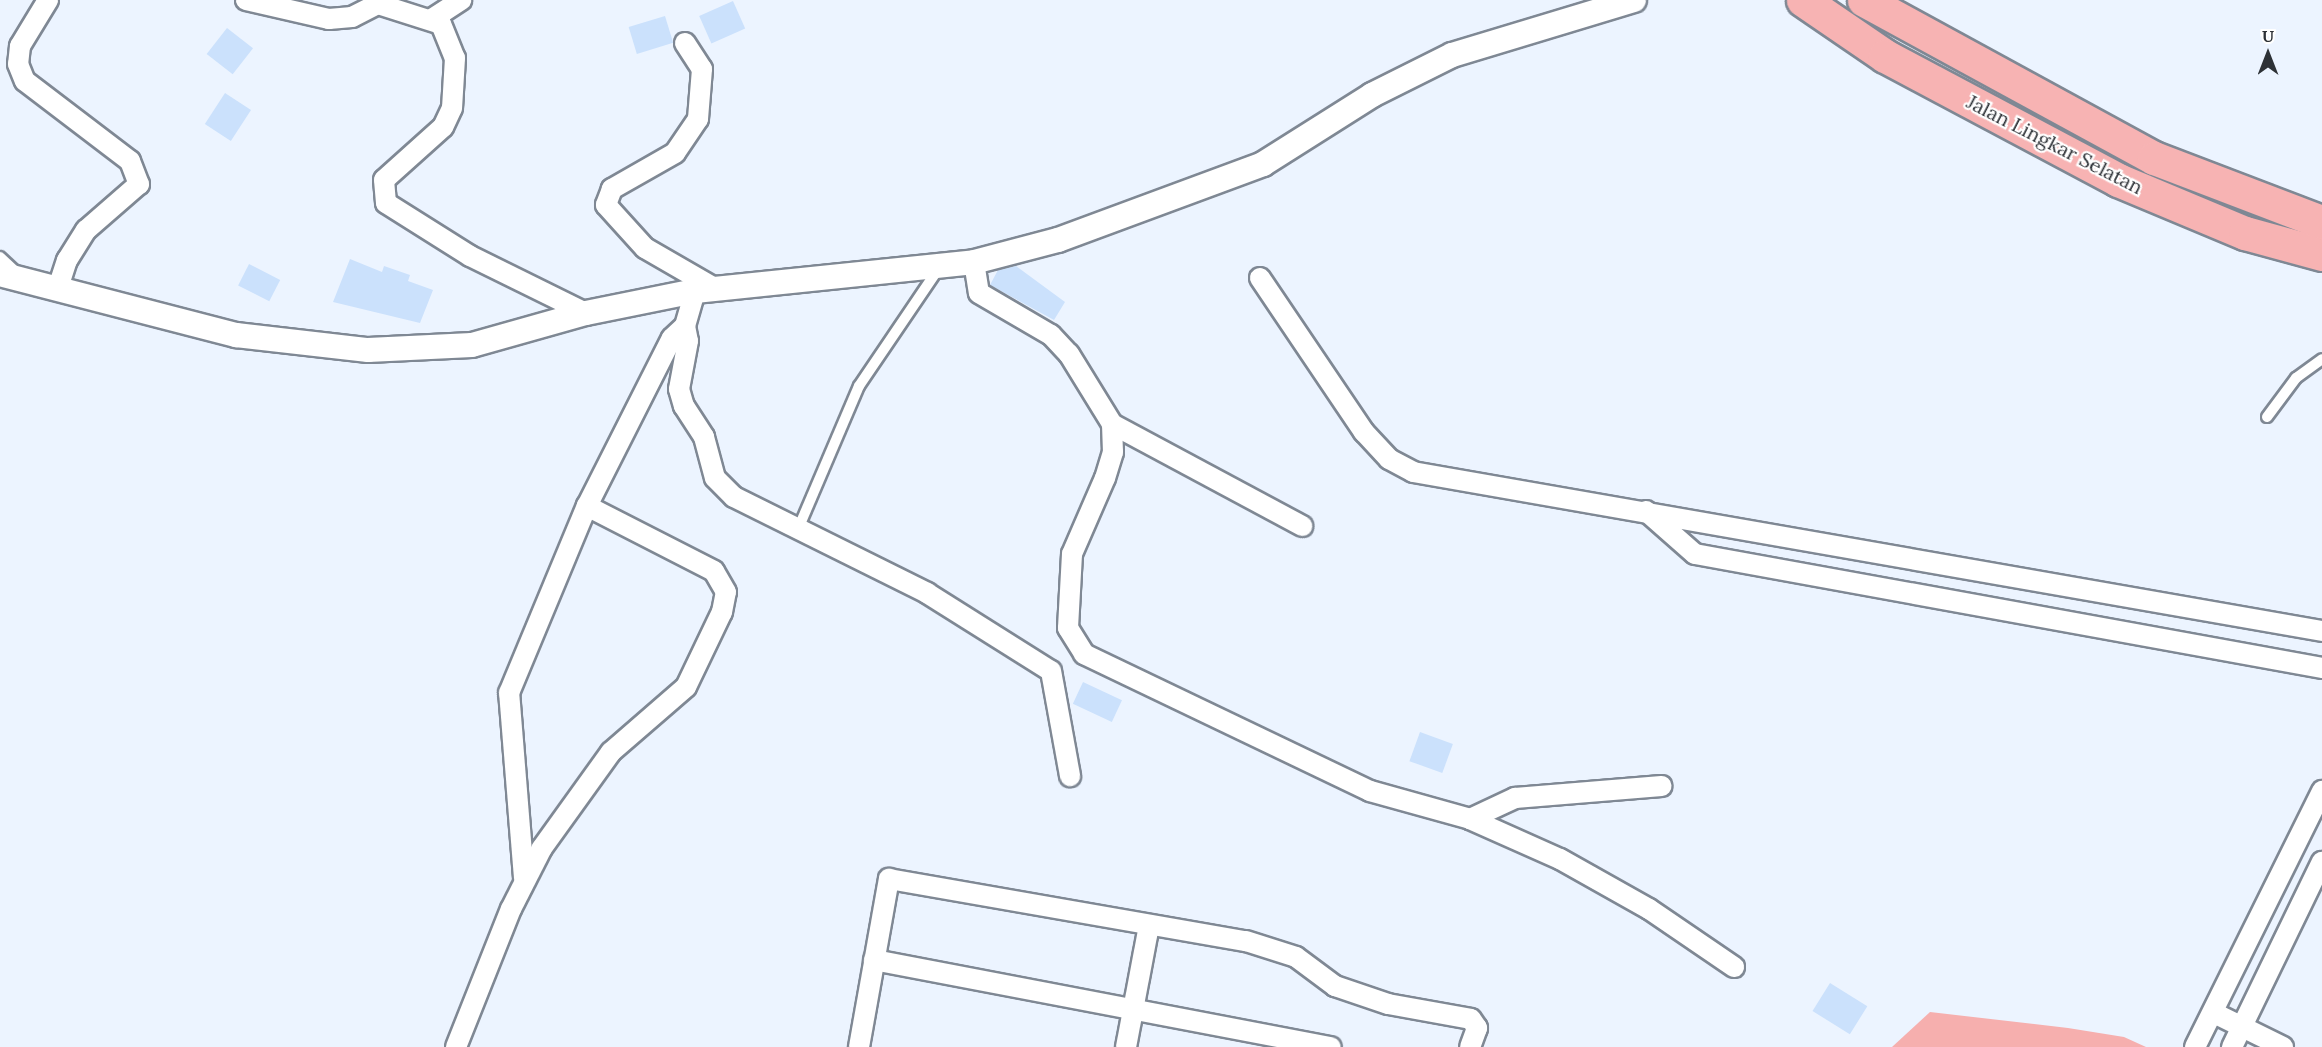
<!DOCTYPE html>
<style>
body{margin:0}
#map{position:relative;width:2322px;height:1047px;overflow:hidden;background:#ecf4ff;font-family:Lora,serif}
div>[style]{position:absolute}
.green>*{inset:0;background:#f6afae}
.building>*{inset:0;background:#cbe1fc;transform-origin:0 0}
.roads{filter:drop-shadow(2px 0 #7f8894) drop-shadow(-2px 0 #7f8894) drop-shadow(0 2px #7f8894) drop-shadow(0 -2px #7f8894)}
.service>*{height:10px;margin:-5px;padding:0 5px;transform-origin:5px;border-radius:5px;background:#fff}
.minor>*{height:20px;margin:-10px;padding:0 10px;transform-origin:10px;border-radius:10px;background:#fff}
.tertiary>*{height:24px;margin:-12px;padding:0 12px;transform-origin:12px;border-radius:12px;background:#fff}
.trunk>*{height:33px;margin:-16.5px;padding:0 16.5px;transform-origin:16.5px;border-radius:16.5px;background:#f7b3b3}
span{translate:-50% -50%;white-space:nowrap;text-align:center;line-height:1.15;-webkit-text-stroke:4.5px #fff;paint-order:stroke}
.street-label{font-size:20px;color:#2d3136}
.north{position:absolute;left:2238px;top:24px;width:60px;height:60px;-webkit-text-stroke:4px #fff;paint-order:stroke;rotate:0deg;font-size:16px;font-weight:700;line-height:24px;text-align:center;color:#2d3136}
.north::after{content:'';display:block;margin:auto;width:21px;height:27px;background:#2d3136;clip-path:polygon(50% 0,100% 100%,50% 72%,0 100%)}
</style>
<div id="map">
<div class="green">
<i style="clip-path:polygon(1930px 1012px,2068px 1028px,2124px 1037px,2146px 1047px,1892px 1047px)"></i>
</div>
<div class="building">
<i style="left:733px;top:1px;width:30px;height:37px;rotate:66deg"></i>
<i style="left:665px;top:16px;width:28px;height:38px;rotate:73deg"></i>
<i style="left:227px;top:28px;width:33px;height:33px;rotate:38deg"></i>
<i style="left:225px;top:93px;width:31px;height:37px;rotate:33deg"></i>
<i style="clip-path:polygon(350px 259px,382px 272px,384px 266px,410px 275px,408px 281px,433px 290px,420px 323px,333px 302px)"></i>
<i style="left:249px;top:264px;width:35px;height:24px;rotate:27deg"></i>
<i style="clip-path:polygon(1016px 266px,1065px 302px,1054px 320px,990px 285px,998px 270px)"></i>
<i style="left:1083px;top:682px;width:43px;height:24px;rotate:25deg"></i>
<i style="left:1420px;top:732px;width:35px;height:31px;rotate:20deg"></i>
<i style="left:1830px;top:983px;width:44px;height:33px;rotate:32deg"></i>
</div>
<div class="roads">
<div class="service">
<i style="left:0;top:257px;width:23px;rotate:43deg"></i>
<i style="left:2267px;top:417px;width:49px;rotate:-53.4deg"></i>
<i style="left:2296px;top:378px;width:32px;rotate:-36deg"></i>
<i style="left:798px;top:529px;width:155px;rotate:-66.9deg"></i>
<i style="left:859px;top:386px;width:143px;rotate:-55.9deg"></i>
</div>
<div class="minor">
<i style="left:48px;top:0;width:54px;rotate:121.3deg"></i>
<i style="left:20px;top:46px;width:18px;rotate:96deg"></i>
<i style="left:18px;top:64px;width:18px;rotate:68deg"></i>
<i style="left:25px;top:81px;width:132px;rotate:37.3deg"></i>
<i style="left:130px;top:161px;width:25px;rotate:69deg"></i>
<i style="left:139px;top:184px;width:70px;rotate:139deg"></i>
<i style="left:86px;top:230px;width:36px;rotate:122deg"></i>
<i style="left:67px;top:260px;width:29px;rotate:108deg"></i>
<i style="left:246px;top:0;width:85px;rotate:12.9deg"></i>
<i style="left:329px;top:19px;width:23px;rotate:-5deg"></i>
<i style="left:352px;top:17px;width:29px;rotate:-27deg"></i>
<i style="left:378px;top:4px;width:66px;rotate:17.6deg"></i>
<i style="left:441px;top:24px;width:37px;rotate:68deg"></i>
<i style="left:455px;top:58px;width:50px;rotate:93.4deg"></i>
<i style="left:452px;top:108px;width:21px;rotate:115deg"></i>
<i style="left:443px;top:127px;width:79px;rotate:138.1deg"></i>
<i style="left:384px;top:180px;width:23px;rotate:85deg"></i>
<i style="left:386px;top:203px;width:99px;rotate:32.2deg"></i>
<i style="left:470px;top:256px;width:129px;rotate:26.2deg"></i>
<i style="left:432px;top:19px;width:35px;rotate:-33deg"></i>
<i style="left:685px;top:43px;width:31px;rotate:57deg"></i>
<i style="left:702px;top:69px;width:50px;rotate:94.6deg"></i>
<i style="left:698px;top:119px;width:41px;rotate:124.1deg"></i>
<i style="left:675px;top:153px;width:73px;rotate:150.3deg"></i>
<i style="left:612px;top:189px;width:17px;rotate:111deg"></i>
<i style="left:606px;top:205px;width:58px;rotate:47.8deg"></i>
<i style="left:645px;top:248px;width:82px;rotate:30deg"></i>
<i style="left:974px;top:262px;width:31px;rotate:81deg"></i>
<i style="left:979px;top:293px;width:83px;rotate:30.3deg"></i>
<i style="left:1051px;top:335px;width:26px;rotate:47deg"></i>
<i style="left:1069px;top:354px;width:82px;rotate:58.4deg"></i>
<i style="left:1112px;top:424px;width:28px;rotate:88deg"></i>
<i style="left:1113px;top:452px;width:27px;rotate:107deg"></i>
<i style="left:1105px;top:478px;width:83px;rotate:113.5deg"></i>
<i style="left:1072px;top:554px;width:74px;rotate:93.1deg"></i>
<i style="left:1068px;top:628px;width:31px;rotate:58deg"></i>
<i style="left:1084px;top:654px;width:317px;rotate:25.6deg"></i>
<i style="left:1370px;top:791px;width:104px;rotate:15.6deg"></i>
<i style="left:1470px;top:819px;width:98px;rotate:24deg"></i>
<i style="left:1560px;top:859px;width:102px;rotate:29.3deg"></i>
<i style="left:1649px;top:909px;width:103px;rotate:34.3deg"></i>
<i style="left:1260px;top:278px;width:186px;rotate:56deg"></i>
<i style="left:1364px;top:432px;width:37px;rotate:47deg"></i>
<i style="left:1389px;top:459px;width:27px;rotate:28deg"></i>
<i style="left:1413px;top:472px;width:923px;rotate:9.92deg"></i>
<i style="left:685px;top:326px;width:15px;rotate:79deg"></i>
<i style="left:688px;top:341px;width:49px;rotate:100.6deg"></i>
<i style="left:679px;top:389px;width:18px;rotate:74deg"></i>
<i style="left:684px;top:406px;width:37px;rotate:57deg"></i>
<i style="left:704px;top:437px;width:42px;rotate:75deg"></i>
<i style="left:715px;top:478px;width:27px;rotate:45deg"></i>
<i style="left:734px;top:497px;width:216px;rotate:26.4deg"></i>
<i style="left:927px;top:593px;width:146px;rotate:32.2deg"></i>
<i style="left:1051px;top:671px;width:107px;rotate:79.7deg"></i>
<i style="left:1112px;top:424px;width:216px;rotate:28.2deg"></i>
<i style="left:1646px;top:511px;width:65px;rotate:41.3deg"></i>
<i style="left:1695px;top:554px;width:637px;rotate:10.3deg"></i>
<i style="left:1470px;top:819px;width:50px;rotate:-25deg"></i>
<i style="left:1515px;top:798px;width:147px;rotate:-4.7deg"></i>
<i style="left:524px;top:878px;width:186px;rotate:-94.6deg"></i>
<i style="left:509px;top:693px;width:203px;rotate:-67.4deg"></i>
<i style="left:874px;top:960px;width:465px;rotate:10.8deg"></i>
<i style="left:2214px;top:1013px;width:77px;rotate:26.2deg"></i>
<i style="left:456px;top:1047px;width:149px;rotate:-68.3deg"></i>
<i style="left:511px;top:909px;width:68px;rotate:-63.1deg"></i>
<i style="left:542px;top:848px;width:118px;rotate:-54.3deg"></i>
<i style="left:611px;top:752px;width:99px;rotate:-40.9deg"></i>
<i style="left:686px;top:687px;width:83px;rotate:-64.4deg"></i>
<i style="left:722px;top:612px;width:20px;rotate:-79deg"></i>
<i style="left:726px;top:592px;width:24px;rotate:-120deg"></i>
<i style="left:714px;top:571px;width:143px;rotate:-152.9deg"></i>
<i style="left:587px;top:506px;width:188px;rotate:-63.2deg"></i>
<i style="left:672px;top:338px;width:18px;rotate:-43deg"></i>
<i style="left:685px;top:326px;width:36px;rotate:-74deg"></i>
<i style="left:859px;top:1047px;width:171px;rotate:-79.9deg"></i>
<i style="left:889px;top:879px;width:362px;rotate:9.9deg"></i>
<i style="left:1246px;top:941px;width:52px;rotate:17.7deg"></i>
<i style="left:1296px;top:957px;width:49px;rotate:36.6deg"></i>
<i style="left:1335px;top:986px;width:56px;rotate:18.8deg"></i>
<i style="left:1388px;top:1004px;width:84px;rotate:10.2deg"></i>
<i style="left:1471px;top:1019px;width:11px;rotate:56deg"></i>
<i style="left:1477px;top:1028px;width:20px;rotate:110deg"></i>
<i style="left:1126px;top:1047px;width:124px;rotate:-79.3deg"></i>
<i style="left:2195px;top:1047px;width:286px;rotate:-63.6deg"></i>
<i style="left:2232px;top:1047px;width:206px;rotate:-64.1deg"></i>
</div>
<div class="tertiary">
<i style="left:0;top:274px;width:244px;rotate:14.5deg"></i>
<i style="left:236px;top:335px;width:133px;rotate:6.5deg"></i>
<i style="left:368px;top:350px;width:104px;rotate:-2.8deg"></i>
<i style="left:472px;top:345px;width:118px;rotate:-15.7deg"></i>
<i style="left:586px;top:313px;width:111px;rotate:-11.4deg"></i>
<i style="left:695px;top:291px;width:281px;rotate:-5.9deg"></i>
<i style="left:974px;top:262px;width:87px;rotate:-14.7deg"></i>
<i style="left:1058px;top:240px;width:219px;rotate:-20.3deg"></i>
<i style="left:1263px;top:164px;width:129px;rotate:-32.3deg"></i>
<i style="left:1372px;top:95px;width:89px;rotate:-26.6deg"></i>
<i style="left:1452px;top:55px;width:190px;rotate:-16.8deg"></i>
</div>
<div class="trunk">
<i style="left:1803px;top:0;width:99px;rotate:34.3deg"></i>
<i style="left:1885px;top:56px;width:264px;rotate:28deg"></i>
<i style="left:2118px;top:180px;width:138px;rotate:22.7deg"></i>
<i style="left:2245px;top:233px;width:80px;rotate:15.3deg"></i>
<i style="left:1864px;top:0;width:330px;rotate:28.6deg"></i>
<i style="left:2154px;top:158px;width:180px;rotate:20.9deg"></i>
</div>
</div>
<div class="street-label">
<span style="left:2055px;top:144px;rotate:27deg">Jalan Lingkar Selatan</span>
</div>
<div class="north">U</div>
</div>
